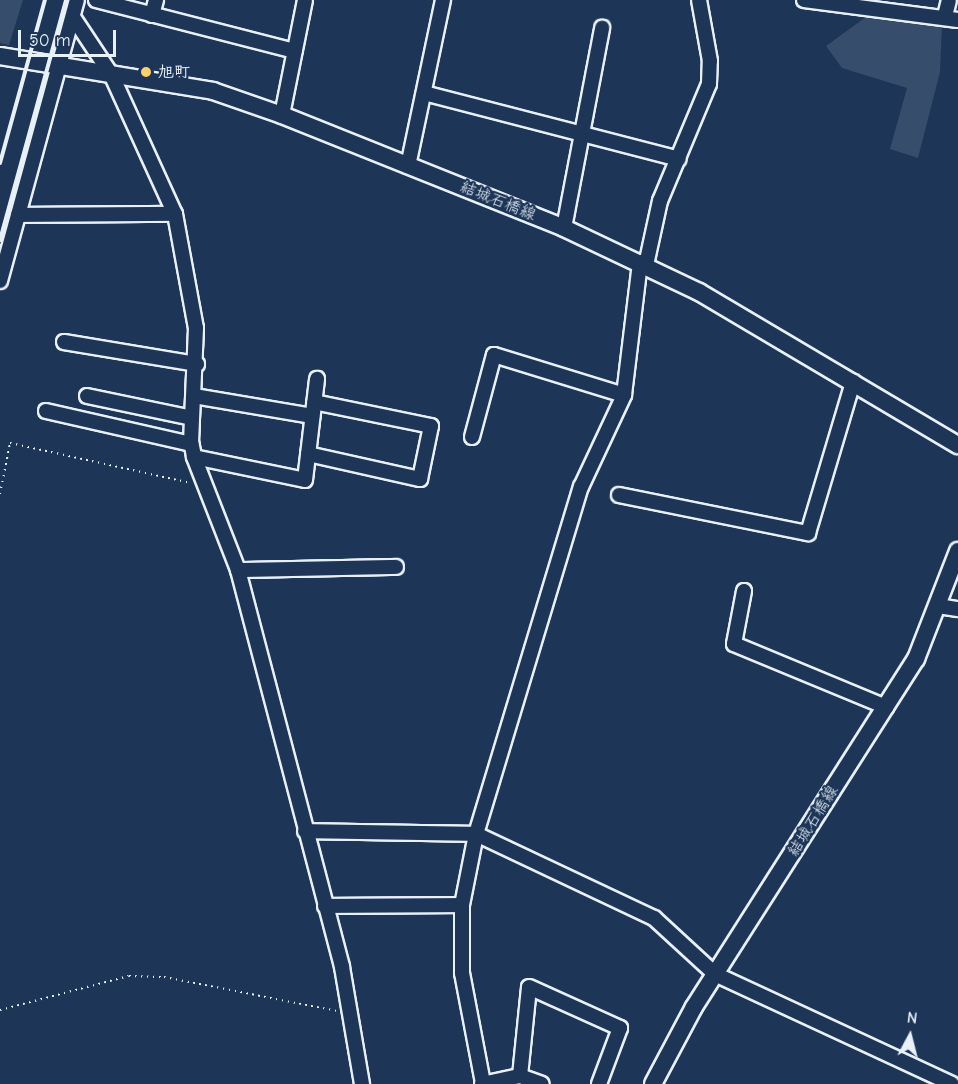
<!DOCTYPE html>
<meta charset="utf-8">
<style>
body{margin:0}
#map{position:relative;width:958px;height:1084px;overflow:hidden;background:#1d3557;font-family:"Comic Neue","Klee One",sans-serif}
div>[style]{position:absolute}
.green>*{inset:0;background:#374d6c}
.path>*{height:2px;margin-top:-1px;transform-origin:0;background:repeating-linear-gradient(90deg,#e8f1f8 0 1.5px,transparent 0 6px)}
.roads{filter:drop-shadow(2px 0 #e8f1f8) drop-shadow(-2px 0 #e8f1f8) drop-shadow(0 2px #e8f1f8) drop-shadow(0 -2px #e8f1f8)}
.minor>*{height:14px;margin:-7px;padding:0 7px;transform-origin:7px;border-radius:7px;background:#1d3557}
.major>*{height:16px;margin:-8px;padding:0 8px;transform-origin:8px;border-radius:8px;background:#1d3557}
.rail>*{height:4px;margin:-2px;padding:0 2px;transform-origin:2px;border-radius:2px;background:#e8f1f8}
.dots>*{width:16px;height:16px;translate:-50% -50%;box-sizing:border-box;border:3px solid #1d3557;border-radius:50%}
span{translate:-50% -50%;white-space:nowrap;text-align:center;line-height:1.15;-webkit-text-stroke:4.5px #1d3557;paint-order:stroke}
.poi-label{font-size:16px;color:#e8f1f8;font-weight:700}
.left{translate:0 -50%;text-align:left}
.street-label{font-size:16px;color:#e8f1f8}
.north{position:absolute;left:880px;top:1006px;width:60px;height:60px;-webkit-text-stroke:4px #1d3557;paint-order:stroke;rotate:7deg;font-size:16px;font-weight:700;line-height:24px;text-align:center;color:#e8f1f8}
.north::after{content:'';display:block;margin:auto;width:21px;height:27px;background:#e8f1f8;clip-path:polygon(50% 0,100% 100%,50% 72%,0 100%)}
.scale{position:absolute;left:18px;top:30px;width:98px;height:27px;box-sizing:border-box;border:3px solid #e8f1f8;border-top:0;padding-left:8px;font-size:18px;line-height:21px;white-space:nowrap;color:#e8f1f8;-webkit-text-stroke:4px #1d3557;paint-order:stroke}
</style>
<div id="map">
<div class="green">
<i style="clip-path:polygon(0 0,23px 0,9px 45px,0 43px)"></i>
<i style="clip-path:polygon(866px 17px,942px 25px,940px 72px,918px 158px,890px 149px,907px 88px,842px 68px,826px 46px)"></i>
</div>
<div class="path">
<i style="left:0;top:494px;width:52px;rotate:-78.9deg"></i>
<i style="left:10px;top:443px;width:184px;rotate:12.5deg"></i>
<i style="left:0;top:1010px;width:133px;rotate:-14.8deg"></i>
<i style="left:129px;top:976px;width:35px;rotate:2deg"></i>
<i style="left:164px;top:977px;width:176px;rotate:11.1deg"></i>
</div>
<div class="roads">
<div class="minor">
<i style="left:96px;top:0;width:205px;rotate:14.4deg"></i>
<i style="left:804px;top:0;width:155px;rotate:7.4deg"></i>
<i style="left:152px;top:15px;width:16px;rotate:-75deg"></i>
<i style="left:945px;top:16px;width:16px;rotate:-76deg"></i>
<i style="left:73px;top:17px;width:71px;rotate:56.5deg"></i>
<i style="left:112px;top:76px;width:152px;rotate:65.5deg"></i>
<i style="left:175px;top:214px;width:116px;rotate:79.6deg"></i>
<i style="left:196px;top:328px;width:113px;rotate:92.5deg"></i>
<i style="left:191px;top:441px;width:16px;rotate:79deg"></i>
<i style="left:194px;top:457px;width:121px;rotate:68.7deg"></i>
<i style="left:238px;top:570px;width:410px;rotate:75.3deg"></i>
<i style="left:342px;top:967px;width:119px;rotate:80.3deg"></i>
<i style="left:424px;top:93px;width:263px;rotate:14.5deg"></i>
<i style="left:282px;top:115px;width:117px;rotate:-78.7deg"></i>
<i style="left:408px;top:166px;width:170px;rotate:-78.1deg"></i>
<i style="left:18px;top:215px;width:157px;rotate:-0.4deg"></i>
<i style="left:564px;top:228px;width:204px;rotate:-79.2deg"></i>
<i style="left:646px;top:265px;width:66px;rotate:-77.7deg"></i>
<i style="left:660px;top:201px;width:127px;rotate:-67.3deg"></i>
<i style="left:709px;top:84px;width:23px;rotate:-88deg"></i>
<i style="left:710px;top:61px;width:62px;rotate:-100.2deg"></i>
<i style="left:0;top:281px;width:291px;rotate:-74.7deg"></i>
<i style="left:64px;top:342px;width:135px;rotate:9.4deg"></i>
<i style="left:87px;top:396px;width:107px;rotate:11.8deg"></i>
<i style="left:194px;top:396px;width:120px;rotate:9.6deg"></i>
<i style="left:46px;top:411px;width:149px;rotate:12.8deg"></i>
<i style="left:472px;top:437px;width:85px;rotate:-75deg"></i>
<i style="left:494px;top:355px;width:136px;rotate:17.1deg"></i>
<i style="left:308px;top:454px;width:115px;rotate:12.6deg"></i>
<i style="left:420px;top:479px;width:54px;rotate:-78.3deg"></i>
<i style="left:431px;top:426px;width:119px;rotate:-168.4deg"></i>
<i style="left:194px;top:457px;width:113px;rotate:11.7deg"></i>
<i style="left:305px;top:480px;width:102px;rotate:-83.2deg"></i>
<i style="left:619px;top:495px;width:193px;rotate:11.4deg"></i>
<i style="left:808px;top:533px;width:158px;rotate:-73.4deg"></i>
<i style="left:238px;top:570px;width:158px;rotate:-1.1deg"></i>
<i style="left:744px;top:591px;width:54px;rotate:100.7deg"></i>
<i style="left:734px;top:644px;width:165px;rotate:22.5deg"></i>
<i style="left:938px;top:606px;width:20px;rotate:9deg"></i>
<i style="left:305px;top:831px;width:171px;rotate:1deg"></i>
<i style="left:476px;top:834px;width:197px;rotate:25.3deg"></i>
<i style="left:654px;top:918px;width:83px;rotate:42.6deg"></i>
<i style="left:715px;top:974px;width:261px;rotate:24.9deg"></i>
<i style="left:325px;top:906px;width:137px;rotate:-0.4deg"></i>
<i style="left:520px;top:1076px;width:89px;rotate:-84.2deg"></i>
<i style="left:529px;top:987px;width:100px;rotate:24.3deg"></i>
<i style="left:620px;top:1028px;width:60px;rotate:110.6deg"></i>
<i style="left:483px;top:1083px;width:112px;rotate:-100.8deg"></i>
<i style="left:462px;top:973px;width:68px;rotate:-90deg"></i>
<i style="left:462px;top:905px;width:72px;rotate:-78.8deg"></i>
<i style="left:476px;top:834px;width:363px;rotate:-73.2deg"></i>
<i style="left:581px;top:487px;width:102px;rotate:-64.9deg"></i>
<i style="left:624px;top:395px;width:134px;rotate:-83.1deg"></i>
<i style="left:482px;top:1084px;width:39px;rotate:-12deg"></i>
<i style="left:520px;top:1076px;width:23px;rotate:20deg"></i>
</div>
<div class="major">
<i style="left:0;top:56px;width:216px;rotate:9.3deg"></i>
<i style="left:213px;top:91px;width:73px;rotate:19.2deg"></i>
<i style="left:282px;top:115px;width:304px;rotate:21.8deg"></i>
<i style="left:564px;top:228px;width:149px;rotate:25.4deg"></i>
<i style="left:699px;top:292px;width:301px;rotate:30.6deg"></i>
<i style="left:653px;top:1084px;width:87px;rotate:-62deg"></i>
<i style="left:694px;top:1007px;width:413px;rotate:-57.5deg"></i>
<i style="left:916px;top:659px;width:116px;rotate:-68.7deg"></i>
</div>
</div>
<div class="rail">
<i style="left:0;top:163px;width:169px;rotate:-74.6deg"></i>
<i style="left:0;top:240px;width:249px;rotate:-74.6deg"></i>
</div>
<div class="dots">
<i style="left:146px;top:72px;background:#ffd166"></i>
</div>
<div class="poi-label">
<span class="left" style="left:158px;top:72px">旭町</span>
</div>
<div class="street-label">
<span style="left:498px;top:201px;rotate:22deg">結城石橋線</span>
<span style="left:813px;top:821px;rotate:-58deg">結城石橋線</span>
</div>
<div class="north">N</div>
<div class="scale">50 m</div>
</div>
